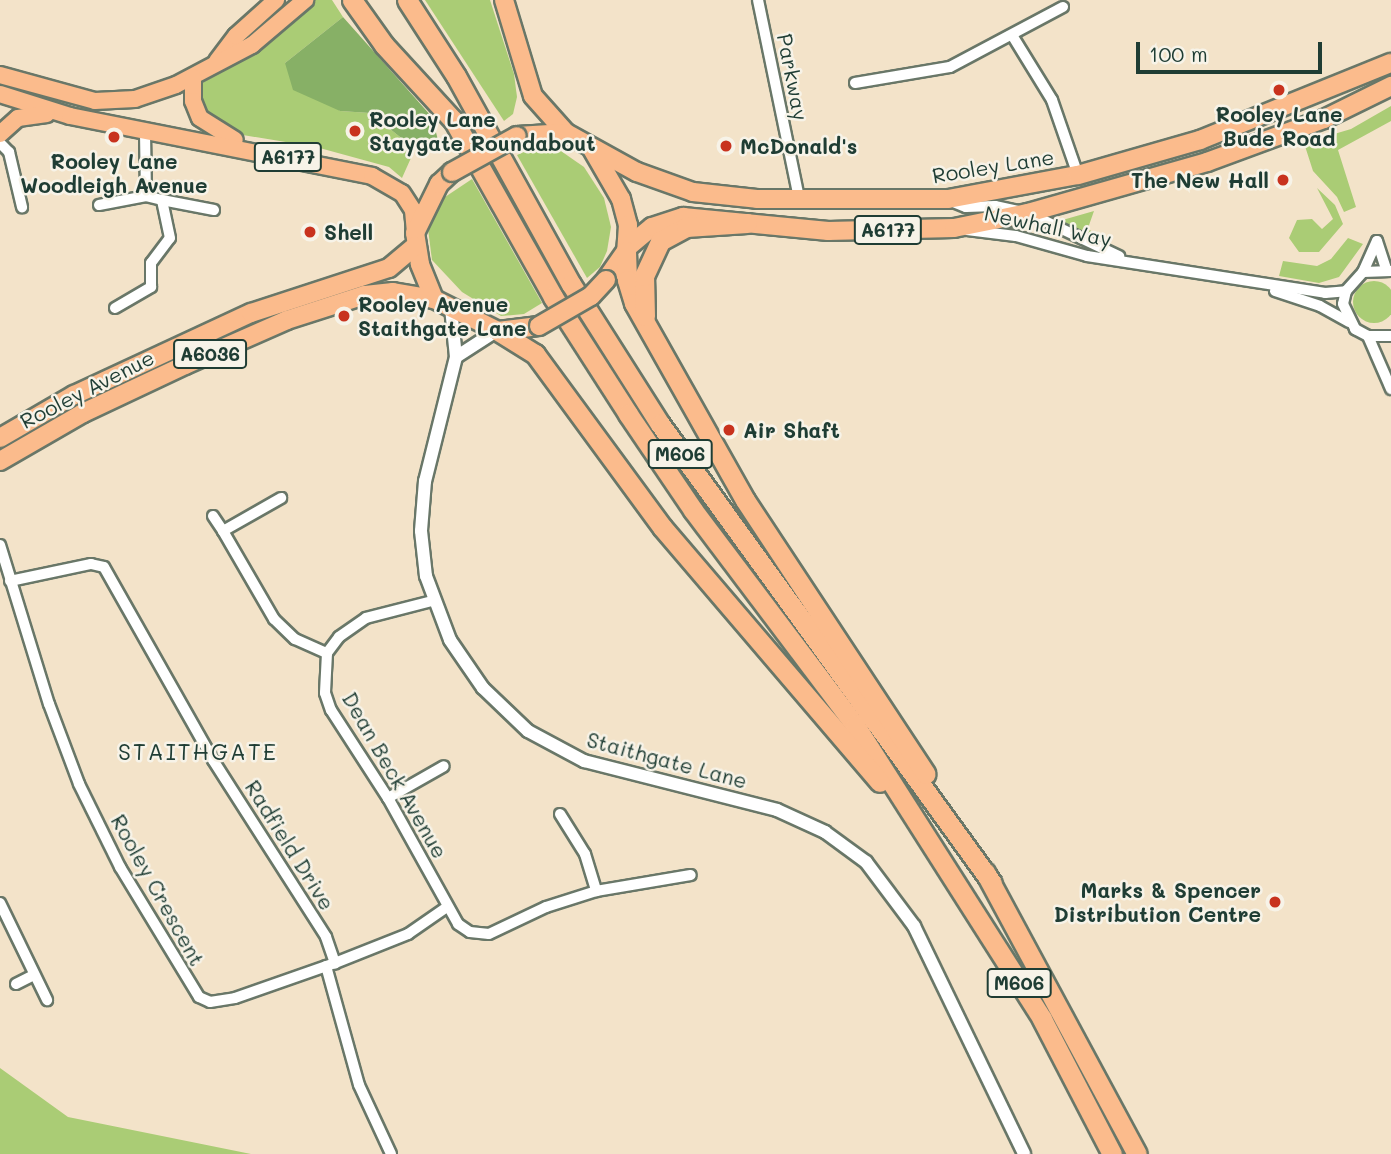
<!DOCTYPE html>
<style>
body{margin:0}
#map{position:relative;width:1391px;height:1154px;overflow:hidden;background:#f3e3c9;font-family:Mali,sans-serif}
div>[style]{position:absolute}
.green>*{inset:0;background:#aacc75}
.round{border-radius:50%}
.forest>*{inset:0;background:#87b066}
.roads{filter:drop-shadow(2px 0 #697768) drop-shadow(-2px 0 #697768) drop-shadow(0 2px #697768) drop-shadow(0 -2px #697768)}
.minor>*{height:10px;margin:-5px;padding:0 5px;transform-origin:5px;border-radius:5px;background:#fff}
.tertiary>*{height:12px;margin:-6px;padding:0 6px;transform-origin:6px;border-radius:6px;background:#fff}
.primary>*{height:16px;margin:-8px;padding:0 8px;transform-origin:8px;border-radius:8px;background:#fbbb8c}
.trunk>*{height:18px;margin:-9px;padding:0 9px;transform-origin:9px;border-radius:9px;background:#fbbb8c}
.motorway>*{height:19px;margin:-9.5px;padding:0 9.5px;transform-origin:9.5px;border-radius:9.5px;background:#fbbb8c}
.bridges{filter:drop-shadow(2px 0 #697768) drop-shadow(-2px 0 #697768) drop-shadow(0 2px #697768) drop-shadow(0 -2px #697768)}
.trunk-bridge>*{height:18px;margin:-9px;padding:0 9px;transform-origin:9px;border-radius:9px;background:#fbbb8c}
.dots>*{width:19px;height:19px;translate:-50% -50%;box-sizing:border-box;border:4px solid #f7f3e8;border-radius:50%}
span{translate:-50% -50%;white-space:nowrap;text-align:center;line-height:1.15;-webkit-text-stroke:5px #f7f3e8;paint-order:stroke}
.shield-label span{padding:2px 5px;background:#f7f3e8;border:2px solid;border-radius:5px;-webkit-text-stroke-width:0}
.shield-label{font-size:19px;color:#1f3d34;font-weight:700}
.street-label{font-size:21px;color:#1f3d34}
.poi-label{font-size:21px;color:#1f3d34;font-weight:700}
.left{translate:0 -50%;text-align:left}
.right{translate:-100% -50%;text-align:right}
.neighbourhood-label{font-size:23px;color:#1f3d34;letter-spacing:2px}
.scale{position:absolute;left:1136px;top:42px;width:186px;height:32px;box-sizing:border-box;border:4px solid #1f3d34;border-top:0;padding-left:9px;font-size:21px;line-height:24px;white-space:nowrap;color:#1f3d34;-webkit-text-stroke:5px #f7f3e8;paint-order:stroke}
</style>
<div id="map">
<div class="green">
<div style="clip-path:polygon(312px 0,332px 0,343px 17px,285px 63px,340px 111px,370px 113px,415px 149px,402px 178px,389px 167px,316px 147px,237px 134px,207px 114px,202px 106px,198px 91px,202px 83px,239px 62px)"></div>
<div style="clip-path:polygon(425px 0,490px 0,514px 74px,517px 97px,513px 114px,504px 121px)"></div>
<div style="clip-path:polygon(1391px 106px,1391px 121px,1338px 150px,1356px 207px,1344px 212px,1337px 197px,1313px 171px,1304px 143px,1351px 129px)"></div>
<div style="clip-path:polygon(533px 148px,558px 149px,584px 167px,604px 198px,611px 227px,607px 251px,600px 267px,587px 278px,517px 155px)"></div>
<div style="clip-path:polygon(472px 179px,542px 303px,524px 314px,501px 316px,462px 292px,432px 260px,428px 229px,445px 197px)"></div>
<div style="clip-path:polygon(1317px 188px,1335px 205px,1343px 224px,1319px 252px,1299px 252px,1289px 238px,1297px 220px,1312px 219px,1322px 229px,1333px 219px)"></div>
<div style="clip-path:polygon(1094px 211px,1088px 228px,1100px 240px,1059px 221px)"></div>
<div style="clip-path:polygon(1348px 238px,1363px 244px,1339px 277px,1319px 283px,1279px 276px,1283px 261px,1317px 266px,1331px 259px)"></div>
<div class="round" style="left:1353px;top:281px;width:42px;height:42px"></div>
<div style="clip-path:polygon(0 1068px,68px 1117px,251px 1154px,0 1154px)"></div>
</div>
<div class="forest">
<div style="clip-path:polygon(343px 17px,432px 117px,438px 140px,429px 151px,415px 149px,370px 113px,340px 111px,293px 90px,285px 63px)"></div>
</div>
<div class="roads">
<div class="minor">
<div style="left:758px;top:0;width:206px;rotate:78.3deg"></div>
<div style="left:1012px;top:35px;width:76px;rotate:58.4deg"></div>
<div style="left:1052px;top:100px;width:79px;rotate:70.9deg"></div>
<div style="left:855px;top:83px;width:96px;rotate:-9.6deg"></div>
<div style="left:950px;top:67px;width:128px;rotate:-28deg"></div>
<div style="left:0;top:143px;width:13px;rotate:45deg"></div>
<div style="left:9px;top:152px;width:57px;rotate:76.7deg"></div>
<div style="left:162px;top:200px;width:53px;rotate:10.9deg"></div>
<div style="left:951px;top:201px;width:16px;rotate:22deg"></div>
<div style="left:966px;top:207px;width:29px;rotate:-2deg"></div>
<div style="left:995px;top:206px;width:34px;rotate:12deg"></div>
<div style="left:1028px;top:213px;width:101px;rotate:25.3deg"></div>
<div style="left:99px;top:205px;width:48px;rotate:-10.8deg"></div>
<div style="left:967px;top:230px;width:49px;rotate:7deg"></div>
<div style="left:1016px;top:236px;width:74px;rotate:15.7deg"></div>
<div style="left:1087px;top:256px;width:241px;rotate:8.8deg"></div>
<div style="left:1325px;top:293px;width:21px;rotate:-5deg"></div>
<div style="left:1377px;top:241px;width:29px;rotate:72deg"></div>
<div style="left:1391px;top:271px;width:28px;rotate:178deg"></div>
<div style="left:1363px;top:272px;width:25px;rotate:132deg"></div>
<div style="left:1346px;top:291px;width:13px;rotate:103deg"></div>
<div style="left:1343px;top:304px;width:28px;rotate:64deg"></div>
<div style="left:1355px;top:329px;width:15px;rotate:28deg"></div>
<div style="left:1368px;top:336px;width:23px"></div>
<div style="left:1363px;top:272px;width:34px;rotate:-66deg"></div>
<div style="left:1275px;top:291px;width:47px;rotate:18.4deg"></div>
<div style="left:1320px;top:306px;width:33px;rotate:29deg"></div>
<div style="left:115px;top:308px;width:42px;rotate:-30.3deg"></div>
<div style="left:151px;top:287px;width:24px;rotate:-90deg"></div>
<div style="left:151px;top:263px;width:31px;rotate:-53deg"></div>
<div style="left:170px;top:238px;width:39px;rotate:-102deg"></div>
<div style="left:162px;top:200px;width:16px;rotate:-166deg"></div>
<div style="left:146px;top:196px;width:66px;rotate:-90.9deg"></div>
<div style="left:1368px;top:336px;width:58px;rotate:66.5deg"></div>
<div style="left:213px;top:516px;width:18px;rotate:56deg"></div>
<div style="left:223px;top:531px;width:67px;rotate:-29.6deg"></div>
<div style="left:223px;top:531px;width:102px;rotate:59.9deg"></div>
<div style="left:274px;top:619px;width:29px;rotate:44deg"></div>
<div style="left:295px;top:639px;width:35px;rotate:24deg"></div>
<div style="left:0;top:545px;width:166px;rotate:72.9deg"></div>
<div style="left:49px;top:704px;width:85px;rotate:69.4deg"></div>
<div style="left:79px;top:784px;width:93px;rotate:63.7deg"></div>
<div style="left:120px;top:867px;width:152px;rotate:58.7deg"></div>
<div style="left:199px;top:997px;width:12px;rotate:24deg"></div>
<div style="left:210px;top:1002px;width:25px;rotate:-9deg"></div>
<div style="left:235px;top:998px;width:106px;rotate:-19.3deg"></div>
<div style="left:335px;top:963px;width:79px;rotate:-21.7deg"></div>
<div style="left:408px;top:934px;width:47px;rotate:-34.7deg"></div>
<div style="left:10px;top:581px;width:83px;rotate:-11.9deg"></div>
<div style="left:91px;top:564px;width:13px;rotate:13deg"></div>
<div style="left:104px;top:567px;width:222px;rotate:60.5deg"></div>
<div style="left:213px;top:760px;width:210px;rotate:57.4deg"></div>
<div style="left:326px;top:937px;width:28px;rotate:71deg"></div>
<div style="left:432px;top:601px;width:68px;rotate:165.6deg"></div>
<div style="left:366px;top:618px;width:33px;rotate:145deg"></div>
<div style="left:339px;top:637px;width:20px;rotate:127deg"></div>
<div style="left:327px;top:653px;width:40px;rotate:92.9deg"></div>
<div style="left:325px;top:693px;width:18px;rotate:71deg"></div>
<div style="left:331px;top:710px;width:105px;rotate:57.1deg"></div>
<div style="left:388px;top:798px;width:144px;rotate:60.9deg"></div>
<div style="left:458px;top:924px;width:14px;rotate:34deg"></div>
<div style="left:470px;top:932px;width:19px;rotate:6deg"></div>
<div style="left:489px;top:934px;width:63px;rotate:-25.3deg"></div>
<div style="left:546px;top:907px;width:52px;rotate:-17.7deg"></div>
<div style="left:596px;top:891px;width:96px;rotate:-9.6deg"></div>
<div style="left:388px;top:798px;width:64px;rotate:-29.7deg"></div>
<div style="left:560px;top:814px;width:47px;rotate:58deg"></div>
<div style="left:585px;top:854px;width:39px;rotate:73deg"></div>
<div style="left:0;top:903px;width:108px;rotate:64.1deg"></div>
<div style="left:326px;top:966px;width:123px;rotate:74.5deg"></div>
<div style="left:359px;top:1085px;width:76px;rotate:65.1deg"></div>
<div style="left:16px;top:984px;width:20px;rotate:-27deg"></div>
</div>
<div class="tertiary">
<div style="left:451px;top:308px;width:49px;rotate:84.2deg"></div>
<div style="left:456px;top:357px;width:128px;rotate:104deg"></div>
<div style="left:425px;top:481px;width:50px;rotate:94.6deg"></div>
<div style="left:421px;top:531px;width:45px;rotate:83.7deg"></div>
<div style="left:426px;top:576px;width:68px;rotate:69.4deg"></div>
<div style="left:450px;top:640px;width:58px;rotate:55.5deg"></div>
<div style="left:483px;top:688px;width:62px;rotate:43.7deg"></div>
<div style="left:528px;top:731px;width:64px;rotate:28.2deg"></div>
<div style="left:584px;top:761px;width:199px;rotate:14.2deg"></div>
<div style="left:777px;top:810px;width:53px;rotate:24.6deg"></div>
<div style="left:825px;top:832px;width:51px;rotate:36.2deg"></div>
<div style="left:866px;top:862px;width:80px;rotate:53.1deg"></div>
<div style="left:914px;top:926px;width:253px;rotate:64.2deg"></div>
<div style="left:456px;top:357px;width:48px;rotate:-33deg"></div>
</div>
<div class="primary">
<div style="left:217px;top:61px;width:31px;rotate:-53deg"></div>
<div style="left:236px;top:36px;width:54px;rotate:-42deg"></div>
<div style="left:0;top:75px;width:98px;rotate:15.3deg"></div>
<div style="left:95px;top:101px;width:40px;rotate:-2.9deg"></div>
<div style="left:135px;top:99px;width:43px;rotate:-18.9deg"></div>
<div style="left:176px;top:85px;width:86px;rotate:-27.8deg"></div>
<div style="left:252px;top:45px;width:70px;rotate:-40.3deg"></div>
<div style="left:193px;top:77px;width:24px;rotate:90deg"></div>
<div style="left:193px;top:101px;width:18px;rotate:68deg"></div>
<div style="left:200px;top:118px;width:41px;rotate:32.2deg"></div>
<div style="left:0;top:94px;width:73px;rotate:17.4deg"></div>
<div style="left:70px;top:116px;width:308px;rotate:11.2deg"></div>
<div style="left:372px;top:176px;width:34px;rotate:30deg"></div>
<div style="left:402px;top:193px;width:20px;rotate:57deg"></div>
<div style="left:413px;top:210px;width:23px;rotate:85deg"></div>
<div style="left:0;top:134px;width:24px;rotate:-42deg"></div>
<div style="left:18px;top:118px;width:29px;rotate:-8deg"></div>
</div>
<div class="trunk">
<div style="left:504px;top:0;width:100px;rotate:73.2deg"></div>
<div style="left:533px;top:96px;width:50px;rotate:48.3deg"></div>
<div style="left:566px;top:133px;width:81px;rotate:28.8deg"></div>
<div style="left:637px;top:172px;width:59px;rotate:19.7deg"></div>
<div style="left:693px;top:192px;width:64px;rotate:6.2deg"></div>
<div style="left:757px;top:199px;width:191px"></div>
<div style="left:948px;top:199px;width:132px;rotate:-10.5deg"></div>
<div style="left:1078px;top:175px;width:127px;rotate:-16deg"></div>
<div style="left:1200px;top:140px;width:206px;rotate:-22deg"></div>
<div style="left:517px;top:136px;width:49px;rotate:-3.5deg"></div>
<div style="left:592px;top:149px;width:58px;rotate:59.9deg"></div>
<div style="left:621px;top:199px;width:27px;rotate:75deg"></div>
<div style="left:628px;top:225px;width:26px;rotate:94deg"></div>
<div style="left:626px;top:251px;width:35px;rotate:125deg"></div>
<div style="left:628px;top:247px;width:31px;rotate:-40deg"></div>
<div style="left:652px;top:227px;width:33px;rotate:-18deg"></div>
<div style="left:683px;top:217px;width:146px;rotate:5.5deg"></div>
<div style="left:828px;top:231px;width:126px;rotate:-1.4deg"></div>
<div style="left:954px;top:228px;width:76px;rotate:-11.5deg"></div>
<div style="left:1028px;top:213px;width:186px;rotate:-15.9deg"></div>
<div style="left:1207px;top:162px;width:125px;rotate:-20.2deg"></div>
<div style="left:1324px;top:119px;width:75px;rotate:-26.2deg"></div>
<div style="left:434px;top:299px;width:38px;rotate:-112deg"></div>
<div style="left:420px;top:264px;width:31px;rotate:-99deg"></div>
<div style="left:415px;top:233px;width:55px;rotate:-63.9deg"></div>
<div style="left:439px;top:184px;width:18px;rotate:-43deg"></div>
<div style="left:0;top:438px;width:86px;rotate:-30.2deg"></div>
<div style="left:74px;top:395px;width:195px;rotate:-24.9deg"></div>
<div style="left:251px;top:313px;width:145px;rotate:-18.1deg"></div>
<div style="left:389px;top:268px;width:34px;rotate:-40deg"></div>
<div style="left:0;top:461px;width:96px;rotate:-30deg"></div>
<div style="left:83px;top:413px;width:113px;rotate:-25.2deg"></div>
<div style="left:185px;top:365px;width:111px;rotate:-23.8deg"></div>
<div style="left:287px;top:320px;width:82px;rotate:-17.8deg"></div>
<div style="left:365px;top:295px;width:28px;rotate:-6deg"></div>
<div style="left:393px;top:292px;width:42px;rotate:9.7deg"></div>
<div style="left:434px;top:299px;width:72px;rotate:26.6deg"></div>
<div style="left:498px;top:331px;width:41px;rotate:-7deg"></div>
</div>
<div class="motorway">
<div style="left:352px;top:0;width:55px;rotate:54.6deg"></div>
<div style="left:384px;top:45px;width:103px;rotate:47.4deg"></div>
<div style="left:454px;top:121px;width:202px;rotate:60.6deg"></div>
<div style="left:553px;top:297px;width:139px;rotate:57.3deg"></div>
<div style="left:628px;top:414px;width:116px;rotate:55.9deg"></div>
<div style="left:693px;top:510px;width:269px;rotate:53deg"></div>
<div style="left:855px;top:725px;width:348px;rotate:57.5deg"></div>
<div style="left:1042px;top:1019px;width:152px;rotate:62.6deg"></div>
<div style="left:407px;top:0;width:90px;rotate:57.2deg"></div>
<div style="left:456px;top:76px;width:238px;rotate:61.1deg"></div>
<div style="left:571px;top:284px;width:166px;rotate:57.6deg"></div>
<div style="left:660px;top:424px;width:566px;rotate:54.12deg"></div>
<div style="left:626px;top:251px;width:29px;rotate:88deg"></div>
<div style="left:627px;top:280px;width:24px;rotate:73deg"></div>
<div style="left:634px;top:303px;width:226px;rotate:60.6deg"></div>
<div style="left:745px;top:500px;width:328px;rotate:56.6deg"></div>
<div style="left:645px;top:316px;width:40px;rotate:-91.4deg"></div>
<div style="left:644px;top:276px;width:38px;rotate:-65deg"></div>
<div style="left:660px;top:241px;width:30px;rotate:-28deg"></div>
<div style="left:686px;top:227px;width:61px;rotate:-3.8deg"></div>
<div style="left:498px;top:331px;width:44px;rotate:31.9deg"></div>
<div style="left:535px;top:354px;width:215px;rotate:53.7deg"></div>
<div style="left:662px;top:527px;width:335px;rotate:49.5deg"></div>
<div style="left:985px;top:872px;width:320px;rotate:61.7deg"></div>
</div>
</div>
<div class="bridges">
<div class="trunk-bridge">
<div style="left:452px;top:172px;width:74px;rotate:-29deg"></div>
<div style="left:539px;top:326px;width:60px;rotate:-30deg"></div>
<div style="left:591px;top:296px;width:22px;rotate:-47deg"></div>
</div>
</div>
<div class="dots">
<div style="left:1279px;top:90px;background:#c8321e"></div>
<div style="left:355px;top:131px;background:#c8321e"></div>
<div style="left:114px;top:137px;background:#c8321e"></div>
<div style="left:726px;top:146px;background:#c8321e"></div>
<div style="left:1283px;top:180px;background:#c8321e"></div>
<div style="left:310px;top:232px;background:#c8321e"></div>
<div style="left:344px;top:316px;background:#c8321e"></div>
<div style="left:729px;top:430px;background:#c8321e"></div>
<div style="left:1275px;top:902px;background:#c8321e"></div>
</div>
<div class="shield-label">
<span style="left:288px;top:157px">A6177</span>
<span style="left:888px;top:230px">A6177</span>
<span style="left:210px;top:354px">A6036</span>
<span style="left:680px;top:454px">M606</span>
<span style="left:1019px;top:983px">M606</span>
</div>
<div class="street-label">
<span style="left:793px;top:77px;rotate:79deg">Parkway</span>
<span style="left:993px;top:166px;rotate:-9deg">Rooley Lane</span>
<span style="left:1048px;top:226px;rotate:12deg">Newhall Way</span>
<span style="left:87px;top:389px;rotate:-27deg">Rooley Avenue</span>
<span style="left:667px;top:760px;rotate:15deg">Staithgate Lane</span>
<span style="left:395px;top:775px;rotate:60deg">Dean Beck Avenue</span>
<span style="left:290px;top:845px;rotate:58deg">Radfield Drive</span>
<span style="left:158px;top:890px;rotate:61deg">Rooley Crescent</span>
</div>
<div class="poi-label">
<span style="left:1279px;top:126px">Rooley Lane<br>Bude Road</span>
<span class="left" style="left:369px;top:131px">Rooley Lane<br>Staygate Roundabout</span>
<span class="left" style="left:740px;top:146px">McDonald's</span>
<span style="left:114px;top:173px">Rooley Lane<br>Woodleigh Avenue</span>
<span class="right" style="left:1269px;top:180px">The New Hall</span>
<span class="left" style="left:324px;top:232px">Shell</span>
<span class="left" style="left:358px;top:316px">Rooley Avenue<br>Staithgate Lane</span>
<span class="left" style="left:743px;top:430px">Air Shaft</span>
<span class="right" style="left:1261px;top:902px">Marks &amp; Spencer<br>Distribution Centre</span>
</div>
<div class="neighbourhood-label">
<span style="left:198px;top:751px">STAITHGATE</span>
</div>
<div class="scale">100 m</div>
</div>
